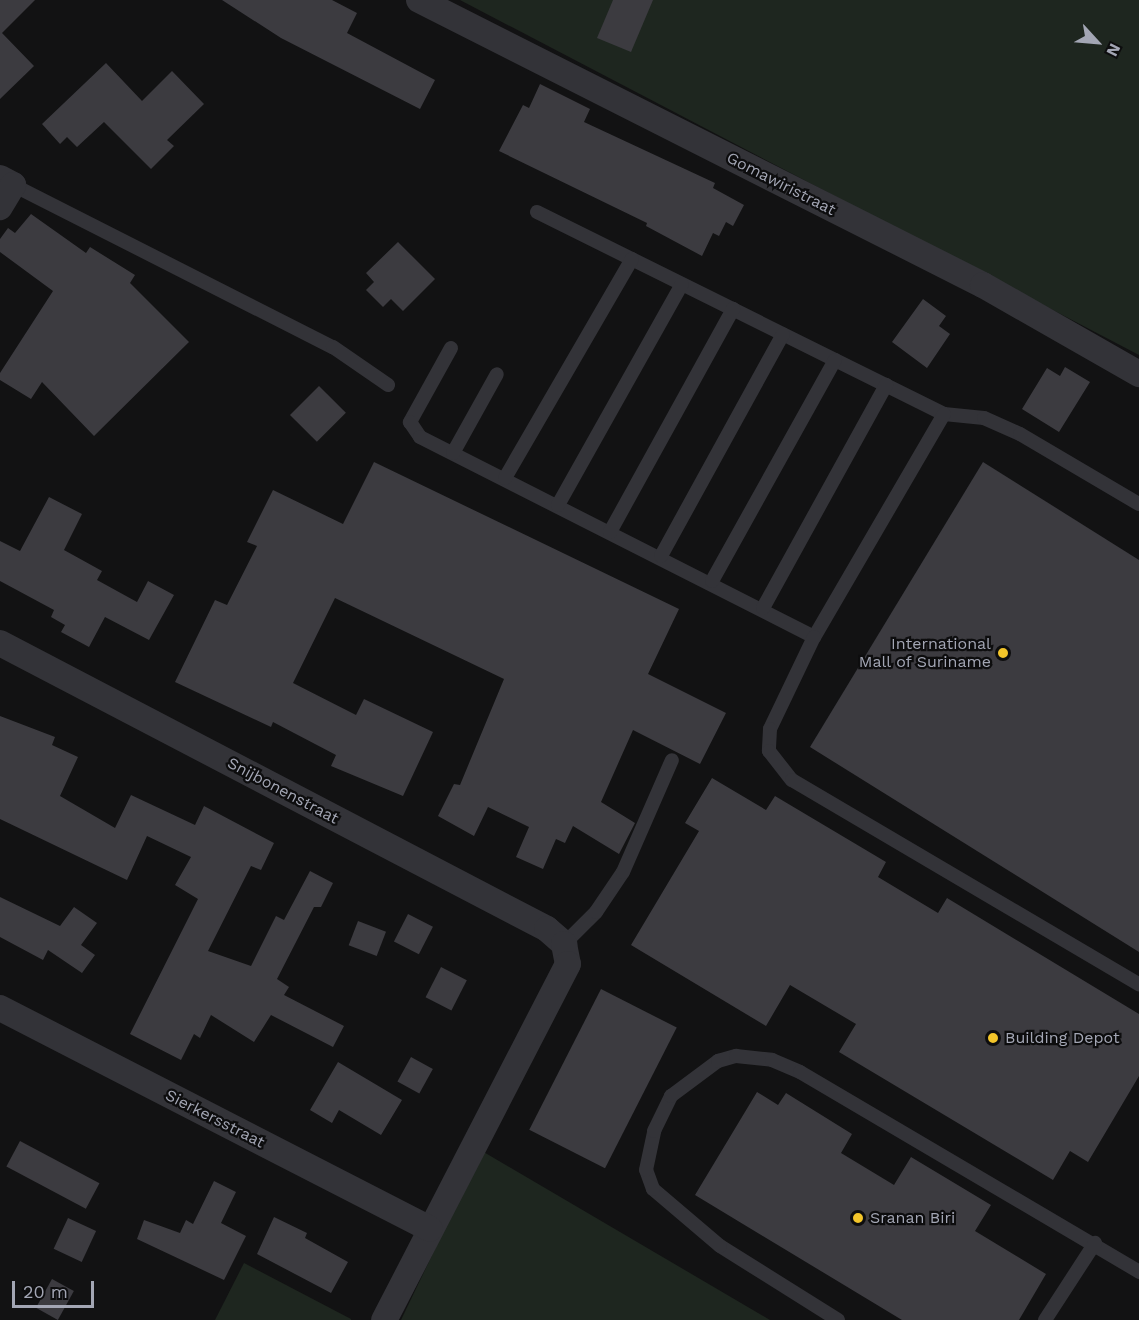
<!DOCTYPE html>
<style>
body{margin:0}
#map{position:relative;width:1139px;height:1320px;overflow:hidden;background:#121213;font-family:"Work Sans",sans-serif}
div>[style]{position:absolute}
.green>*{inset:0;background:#1e261f}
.building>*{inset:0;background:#3c3b40;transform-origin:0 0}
.lane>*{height:14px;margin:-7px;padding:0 7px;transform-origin:7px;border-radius:7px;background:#333338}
.street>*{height:26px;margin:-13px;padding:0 13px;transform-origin:13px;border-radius:13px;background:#333338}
.dots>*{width:16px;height:16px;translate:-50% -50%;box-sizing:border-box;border:3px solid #0d0d0e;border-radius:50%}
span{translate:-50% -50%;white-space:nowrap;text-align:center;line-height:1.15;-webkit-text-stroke:4.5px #0d0d0e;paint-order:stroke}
.street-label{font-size:16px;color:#a3a6b4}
.poi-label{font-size:16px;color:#a3a6b4}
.right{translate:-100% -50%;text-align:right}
.left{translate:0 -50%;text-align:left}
.north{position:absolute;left:1067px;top:12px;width:60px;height:60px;-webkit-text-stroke:4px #0d0d0e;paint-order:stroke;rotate:116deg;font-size:16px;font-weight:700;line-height:24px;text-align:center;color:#a3a6b4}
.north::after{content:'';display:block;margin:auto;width:21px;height:27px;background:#a3a6b4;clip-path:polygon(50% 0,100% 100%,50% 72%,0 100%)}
.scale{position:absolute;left:12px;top:1281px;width:82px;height:27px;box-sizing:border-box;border:3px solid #a3a6b4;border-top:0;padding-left:8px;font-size:18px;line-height:21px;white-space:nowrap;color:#a3a6b4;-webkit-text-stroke:4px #0d0d0e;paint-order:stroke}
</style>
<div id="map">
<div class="green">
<div style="clip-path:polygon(460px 0,1139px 0,1139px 355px)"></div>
<div style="clip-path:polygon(482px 1151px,770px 1320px,401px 1320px)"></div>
<div style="clip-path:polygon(244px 1263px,351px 1319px,351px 1320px,215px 1320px)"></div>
</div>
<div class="building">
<div style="clip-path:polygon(0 0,35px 0,2px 33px,34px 66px,0 99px)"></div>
<div style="clip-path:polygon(222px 0,332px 0,357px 13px,347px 33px,435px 80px,420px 109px,281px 38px)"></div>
<div style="clip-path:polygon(613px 0,653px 0,631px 52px,597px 38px)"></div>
<div style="clip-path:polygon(106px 63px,142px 101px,172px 71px,204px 104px,167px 140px,174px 146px,151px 169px,104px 122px,77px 147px,67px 137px,60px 144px,42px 124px)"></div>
<div style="clip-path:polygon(540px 84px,590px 109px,584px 122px,715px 183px,713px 188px,744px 205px,733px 226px,726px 222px,719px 236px,713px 233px,702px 256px,646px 226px,647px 223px,499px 151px,523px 105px,529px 108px)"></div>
<div style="clip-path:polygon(31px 214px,86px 253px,90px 247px,135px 275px,130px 283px,189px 342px,94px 436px,42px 382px,31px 399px,0 380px,0 373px,53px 291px,0 252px,0 239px,8px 228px,15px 233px)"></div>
<div style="clip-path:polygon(398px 242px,435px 279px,403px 311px,391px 299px,383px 307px,366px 290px,374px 282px,366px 273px)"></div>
<div style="clip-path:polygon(923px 299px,946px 316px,939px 326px,950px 334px,927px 368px,892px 342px)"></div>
<div style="clip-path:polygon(1065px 367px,1090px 382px,1059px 432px,1022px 409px,1047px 368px,1060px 376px)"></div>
<div style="left:319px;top:386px;width:38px;height:41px;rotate:45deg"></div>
<div style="clip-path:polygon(374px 462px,679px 609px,648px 674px,726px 713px,700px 764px,633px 730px,601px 802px,635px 823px,619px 854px,573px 826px,565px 843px,556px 839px,543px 869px,516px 857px,529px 827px,488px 807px,474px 836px,438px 816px,454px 784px,460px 785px,504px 679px,335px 598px,293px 683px,356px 715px,364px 699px,433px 732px,403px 796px,331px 766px,336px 755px,273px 722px,271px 727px,175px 682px,215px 600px,227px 605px,257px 546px,247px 542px,273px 490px,343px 524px)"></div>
<div style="clip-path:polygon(983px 462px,1139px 560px,1139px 952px,810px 747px)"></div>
<div style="clip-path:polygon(49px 497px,82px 514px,64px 550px,102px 571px,97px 580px,137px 602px,148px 581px,174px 595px,149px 640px,105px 617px,89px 647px,61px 632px,65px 625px,51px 617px,54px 610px,0 581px,0 541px,20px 551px)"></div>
<div style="clip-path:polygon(0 716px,55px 737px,52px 745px,78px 757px,60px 796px,115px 828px,131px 795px,195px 825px,204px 806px,274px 843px,261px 870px,251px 866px,208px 951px,251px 966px,276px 916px,284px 920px,310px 871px,333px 883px,321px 907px,314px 907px,277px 979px,289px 987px,284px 995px,344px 1026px,333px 1047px,271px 1015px,254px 1042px,211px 1015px,200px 1038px,194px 1034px,181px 1060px,130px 1034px,198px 899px,175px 885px,191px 857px,147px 836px,127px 880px,0 819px)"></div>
<div style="clip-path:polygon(712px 778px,766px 810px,775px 796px,886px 862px,878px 877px,938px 913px,947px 898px,1139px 1014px,1139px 1076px,1088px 1162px,1070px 1151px,1053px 1180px,839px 1052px,856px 1024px,790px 985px,766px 1026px,631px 945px,699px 831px,685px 823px)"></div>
<div style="clip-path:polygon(0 897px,60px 926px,74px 907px,97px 923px,81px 945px,95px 955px,82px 973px,48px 950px,43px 960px,0 937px)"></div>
<div style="left:408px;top:914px;width:28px;height:31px;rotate:27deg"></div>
<div style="left:358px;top:921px;width:30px;height:26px;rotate:21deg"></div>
<div style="left:441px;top:967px;width:29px;height:34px;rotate:27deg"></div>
<div style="left:601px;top:989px;width:85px;height:158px;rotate:27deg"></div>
<div style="left:411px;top:1057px;width:25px;height:28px;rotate:29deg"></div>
<div style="clip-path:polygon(338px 1062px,402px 1100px,381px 1135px,339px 1110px,332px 1123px,310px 1110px)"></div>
<div style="clip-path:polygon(757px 1092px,778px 1105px,786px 1093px,852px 1134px,841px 1153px,894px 1185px,911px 1157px,991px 1205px,975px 1231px,1046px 1274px,1019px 1320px,902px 1320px,695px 1195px)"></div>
<div style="left:20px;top:1141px;width:90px;height:29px;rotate:28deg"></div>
<div style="clip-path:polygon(214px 1181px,236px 1192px,221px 1223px,246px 1236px,224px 1280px,137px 1239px,144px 1220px,180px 1233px,186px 1220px,193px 1224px)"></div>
<div style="clip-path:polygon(274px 1217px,307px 1233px,305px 1238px,348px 1262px,331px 1293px,257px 1254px)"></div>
<div style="left:68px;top:1218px;width:31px;height:34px;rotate:25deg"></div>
<div style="left:52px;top:1279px;width:25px;height:33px;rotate:29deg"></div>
</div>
<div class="lane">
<div style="left:13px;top:185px;width:359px;rotate:26.9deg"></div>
<div style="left:333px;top:347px;width:67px;rotate:34.6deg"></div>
<div style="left:537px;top:212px;width:454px;rotate:26.4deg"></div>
<div style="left:944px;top:414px;width:40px;rotate:5.7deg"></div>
<div style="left:984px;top:418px;width:39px;rotate:24deg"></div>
<div style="left:1020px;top:434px;width:138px;rotate:30.5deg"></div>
<div style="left:451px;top:348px;width:85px;rotate:119deg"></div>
<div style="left:410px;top:422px;width:18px;rotate:56deg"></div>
<div style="left:420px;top:437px;width:442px;rotate:26.9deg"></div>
<div style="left:944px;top:414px;width:258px;rotate:120.2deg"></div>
<div style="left:814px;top:637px;width:102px;rotate:115.6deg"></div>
<div style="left:770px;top:729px;width:22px;rotate:93deg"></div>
<div style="left:769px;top:751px;width:37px;rotate:52deg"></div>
<div style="left:792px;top:780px;width:403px;rotate:30.5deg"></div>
<div style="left:453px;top:453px;width:90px;rotate:-60.9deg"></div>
<div style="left:505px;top:478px;width:253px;rotate:-59.9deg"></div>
<div style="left:558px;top:505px;width:253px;rotate:-60.7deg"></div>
<div style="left:610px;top:532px;width:255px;rotate:-61.1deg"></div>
<div style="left:661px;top:556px;width:253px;rotate:-61.2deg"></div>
<div style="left:712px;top:581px;width:253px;rotate:-60.9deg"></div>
<div style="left:763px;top:608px;width:255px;rotate:-61.1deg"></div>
<div style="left:564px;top:944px;width:45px;rotate:-45deg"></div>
<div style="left:596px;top:912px;width:48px;rotate:-56deg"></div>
<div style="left:623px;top:872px;width:122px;rotate:-66.4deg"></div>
<div style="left:838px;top:1320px;width:139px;rotate:-147.9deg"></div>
<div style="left:720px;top:1246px;width:88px;rotate:-139.6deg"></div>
<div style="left:653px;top:1189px;width:20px;rotate:-110deg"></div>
<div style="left:646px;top:1170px;width:40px;rotate:-78deg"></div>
<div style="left:654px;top:1131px;width:39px;rotate:-64deg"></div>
<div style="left:671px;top:1096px;width:59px;rotate:-36.7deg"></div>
<div style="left:718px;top:1061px;width:19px;rotate:-16deg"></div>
<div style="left:736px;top:1056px;width:36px;rotate:6deg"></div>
<div style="left:772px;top:1060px;width:30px;rotate:23deg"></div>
<div style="left:800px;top:1072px;width:394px;rotate:30.5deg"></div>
<div style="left:1045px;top:1320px;width:92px;rotate:-57deg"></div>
</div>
<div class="street">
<div style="left:419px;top:0;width:632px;rotate:26.81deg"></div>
<div style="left:983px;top:285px;width:180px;rotate:29.7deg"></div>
<div style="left:0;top:178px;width:15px;rotate:28deg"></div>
<div style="left:13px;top:185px;width:26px;rotate:121deg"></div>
<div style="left:0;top:643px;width:617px;rotate:27.6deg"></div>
<div style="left:547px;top:929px;width:23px;rotate:41deg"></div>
<div style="left:564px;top:944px;width:20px;rotate:79deg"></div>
<div style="left:568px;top:964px;width:401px;rotate:117.3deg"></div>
<div style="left:0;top:1008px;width:483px;rotate:27.2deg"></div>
</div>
<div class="dots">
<div style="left:1003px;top:653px;background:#f3c52a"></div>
<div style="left:993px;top:1038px;background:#f3c52a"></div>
<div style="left:858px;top:1218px;background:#f3c52a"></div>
</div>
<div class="street-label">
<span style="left:781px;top:184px;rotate:27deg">Gomawiristraat</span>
<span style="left:283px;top:791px;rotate:28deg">Snijbonenstraat</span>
<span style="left:215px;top:1119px;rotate:27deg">Sierkersstraat</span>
</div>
<div class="poi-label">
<span class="right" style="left:991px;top:653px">International<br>Mall of Suriname</span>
<span class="left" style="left:1005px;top:1038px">Building Depot</span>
<span class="left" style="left:870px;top:1218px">Sranan Biri</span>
</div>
<div class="north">N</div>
<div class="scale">20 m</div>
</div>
